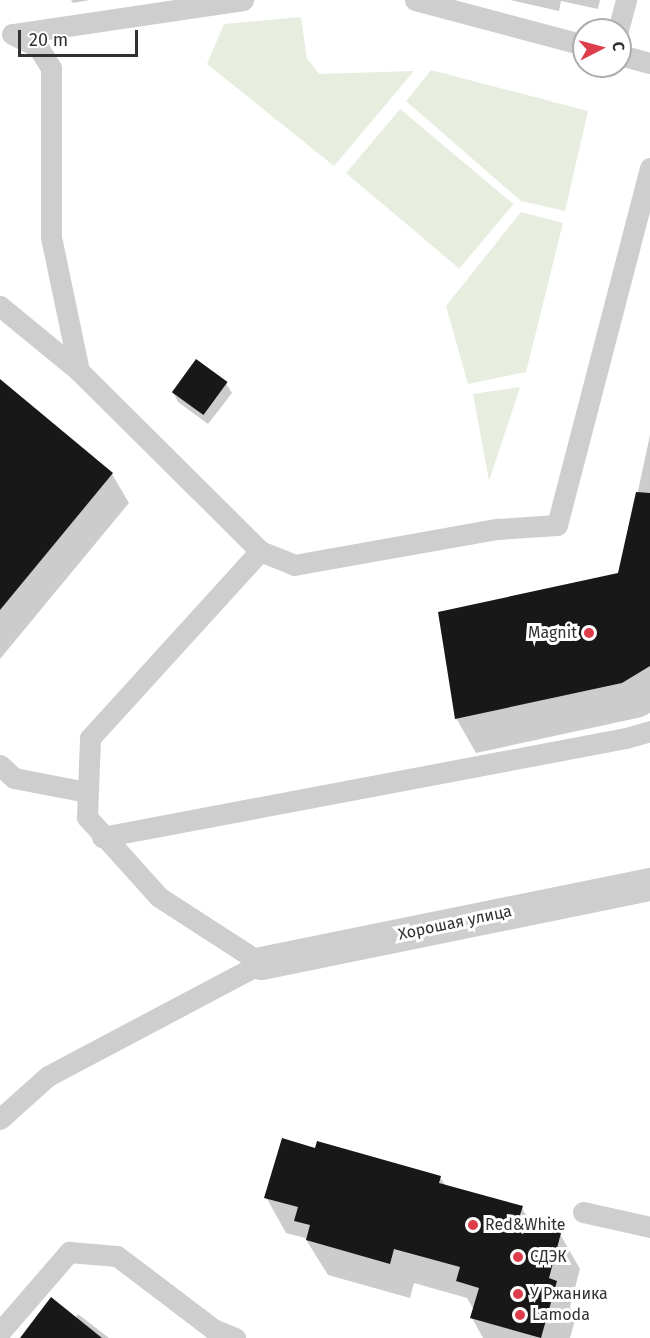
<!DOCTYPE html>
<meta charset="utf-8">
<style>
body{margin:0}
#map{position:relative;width:650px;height:1338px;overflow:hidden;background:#fff;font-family:"Fira Sans",sans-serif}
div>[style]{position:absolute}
.green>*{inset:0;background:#e7eddf;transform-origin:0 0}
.shadow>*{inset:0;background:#0003}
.building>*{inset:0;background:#181818;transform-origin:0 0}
.service>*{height:21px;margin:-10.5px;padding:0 10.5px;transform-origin:10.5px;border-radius:10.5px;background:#cecece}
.minor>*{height:33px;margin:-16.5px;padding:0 16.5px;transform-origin:16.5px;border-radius:16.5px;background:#cecece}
.dots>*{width:16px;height:16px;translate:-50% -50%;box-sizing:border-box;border:3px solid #fff;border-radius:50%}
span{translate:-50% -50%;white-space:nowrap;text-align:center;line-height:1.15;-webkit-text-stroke:6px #fff;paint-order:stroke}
.poi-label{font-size:16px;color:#313131}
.right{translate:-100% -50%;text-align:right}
.left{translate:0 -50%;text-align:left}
.street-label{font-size:16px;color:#313131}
.north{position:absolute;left:572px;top:18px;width:60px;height:60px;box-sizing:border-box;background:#fff;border:2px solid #adadad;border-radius:50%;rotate:84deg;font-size:16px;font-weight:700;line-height:24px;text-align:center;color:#313131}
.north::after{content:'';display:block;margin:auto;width:21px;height:27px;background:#dd3d4a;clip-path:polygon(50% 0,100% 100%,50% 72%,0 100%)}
.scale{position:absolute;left:18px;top:30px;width:120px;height:27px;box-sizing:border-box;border:3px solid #313131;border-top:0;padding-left:8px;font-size:18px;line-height:21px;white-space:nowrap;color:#313131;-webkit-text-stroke:4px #fff;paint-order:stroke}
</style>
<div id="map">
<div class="green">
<div style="clip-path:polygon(301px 17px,307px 59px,319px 74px,414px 71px,334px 166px,207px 64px,224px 24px)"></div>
<div style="clip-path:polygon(431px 70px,588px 111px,565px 211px,521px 201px,406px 101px)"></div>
<div style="left:400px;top:109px;width:148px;height:84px;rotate:40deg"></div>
<div style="clip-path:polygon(521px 212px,563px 223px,526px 372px,468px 384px,446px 306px)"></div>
<div style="clip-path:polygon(520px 387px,489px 481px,473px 394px)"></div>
</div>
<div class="shadow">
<div style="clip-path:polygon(71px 0,90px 0,73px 3px)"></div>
<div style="clip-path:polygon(510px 0,600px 0,598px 9px,561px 1px,559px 11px)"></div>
<div style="clip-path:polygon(226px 383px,232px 393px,208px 424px,178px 402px,173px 392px)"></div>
<div style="clip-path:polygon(0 404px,112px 474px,129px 503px,0 659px)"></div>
<div style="clip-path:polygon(650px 435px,650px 713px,642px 717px,476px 753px,456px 718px,620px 575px)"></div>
<div style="clip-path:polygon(316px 1149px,440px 1177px,446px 1186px,522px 1208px,533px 1227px,560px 1234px,580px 1269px,570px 1307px,576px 1317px,570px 1338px,483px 1338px,472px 1318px,474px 1310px,467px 1298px,414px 1283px,410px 1298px,328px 1275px,305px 1238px,286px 1233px,266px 1197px)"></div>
<div style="clip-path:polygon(78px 1314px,109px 1338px,22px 1338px,75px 1318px)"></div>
</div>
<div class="building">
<div style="left:196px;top:359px;width:39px;height:41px;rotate:36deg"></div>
<div style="clip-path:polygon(0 379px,113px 473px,0 610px)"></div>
<div style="clip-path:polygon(636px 492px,650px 493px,650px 666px,622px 683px,455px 719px,438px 612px,618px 573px)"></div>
<div style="clip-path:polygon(282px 1138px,315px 1148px,317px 1141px,441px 1176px,439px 1183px,523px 1206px,518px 1221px,561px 1233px,549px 1278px,557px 1281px,541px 1338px,470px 1318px,479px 1288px,456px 1281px,460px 1267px,394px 1249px,390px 1264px,306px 1240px,310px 1225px,294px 1221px,298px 1207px,264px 1198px)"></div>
<div style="clip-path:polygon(51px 1297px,102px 1338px,20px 1338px)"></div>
</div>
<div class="service">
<div style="left:243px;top:0;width:233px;rotate:171.6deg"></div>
<div style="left:12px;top:34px;width:29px;rotate:27deg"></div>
<div style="left:38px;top:47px;width:25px;rotate:58deg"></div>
<div style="left:51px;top:68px;width:169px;rotate:90deg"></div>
<div style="left:51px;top:237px;width:137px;rotate:78.2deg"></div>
<div style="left:79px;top:371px;width:255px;rotate:44.8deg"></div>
<div style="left:260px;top:551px;width:37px;rotate:22deg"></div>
<div style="left:294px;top:565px;width:206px;rotate:-10.1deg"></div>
<div style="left:497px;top:529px;width:60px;rotate:-3.8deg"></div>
<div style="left:557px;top:525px;width:369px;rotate:-75.4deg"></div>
<div style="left:415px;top:0;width:175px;rotate:14.9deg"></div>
<div style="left:618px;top:30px;width:31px;rotate:-75deg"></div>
<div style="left:620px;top:55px;width:31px;rotate:15deg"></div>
<div style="left:0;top:306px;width:102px;rotate:39.4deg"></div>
<div style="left:0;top:765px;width:19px;rotate:43deg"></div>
<div style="left:14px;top:778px;width:74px;rotate:10.9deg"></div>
<div style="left:102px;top:837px;width:533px;rotate:-10.7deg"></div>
<div style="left:626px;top:738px;width:25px;rotate:-16deg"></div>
<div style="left:0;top:1119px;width:64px;rotate:-41.9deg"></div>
<div style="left:48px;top:1076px;width:241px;rotate:-27.9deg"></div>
<div style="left:261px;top:963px;width:121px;rotate:-147.1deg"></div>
<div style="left:159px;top:897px;width:108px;rotate:-132deg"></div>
<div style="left:87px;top:817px;width:79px;rotate:-87.8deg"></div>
<div style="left:90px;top:738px;width:253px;rotate:-47.7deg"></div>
<div style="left:583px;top:1212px;width:69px;rotate:12.6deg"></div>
<div style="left:0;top:1332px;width:106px;rotate:-49.2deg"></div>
<div style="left:69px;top:1252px;width:48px;rotate:4.8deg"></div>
<div style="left:117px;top:1256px;width:121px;rotate:37.2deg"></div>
<div style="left:213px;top:1329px;width:24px;rotate:22deg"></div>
</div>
<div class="minor">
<div style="left:261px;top:963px;width:397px;rotate:-11.5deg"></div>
</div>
<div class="dots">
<div style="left:589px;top:633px;background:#dd3d4a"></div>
<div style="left:473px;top:1225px;background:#dd3d4a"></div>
<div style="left:518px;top:1257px;background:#dd3d4a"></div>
<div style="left:518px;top:1294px;background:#dd3d4a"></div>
<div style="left:520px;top:1315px;background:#dd3d4a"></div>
</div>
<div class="poi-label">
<span class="right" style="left:577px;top:633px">Magnit</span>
<span class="left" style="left:485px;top:1225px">Red&amp;White</span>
<span class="left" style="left:530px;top:1257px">СДЭК</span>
<span class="left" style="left:530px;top:1294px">У Ржаника</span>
<span class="left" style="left:532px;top:1315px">Lamoda</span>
</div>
<div class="street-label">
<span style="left:455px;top:923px;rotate:-12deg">Хорошая улица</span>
</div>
<div class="north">С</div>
<div class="scale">20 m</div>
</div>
